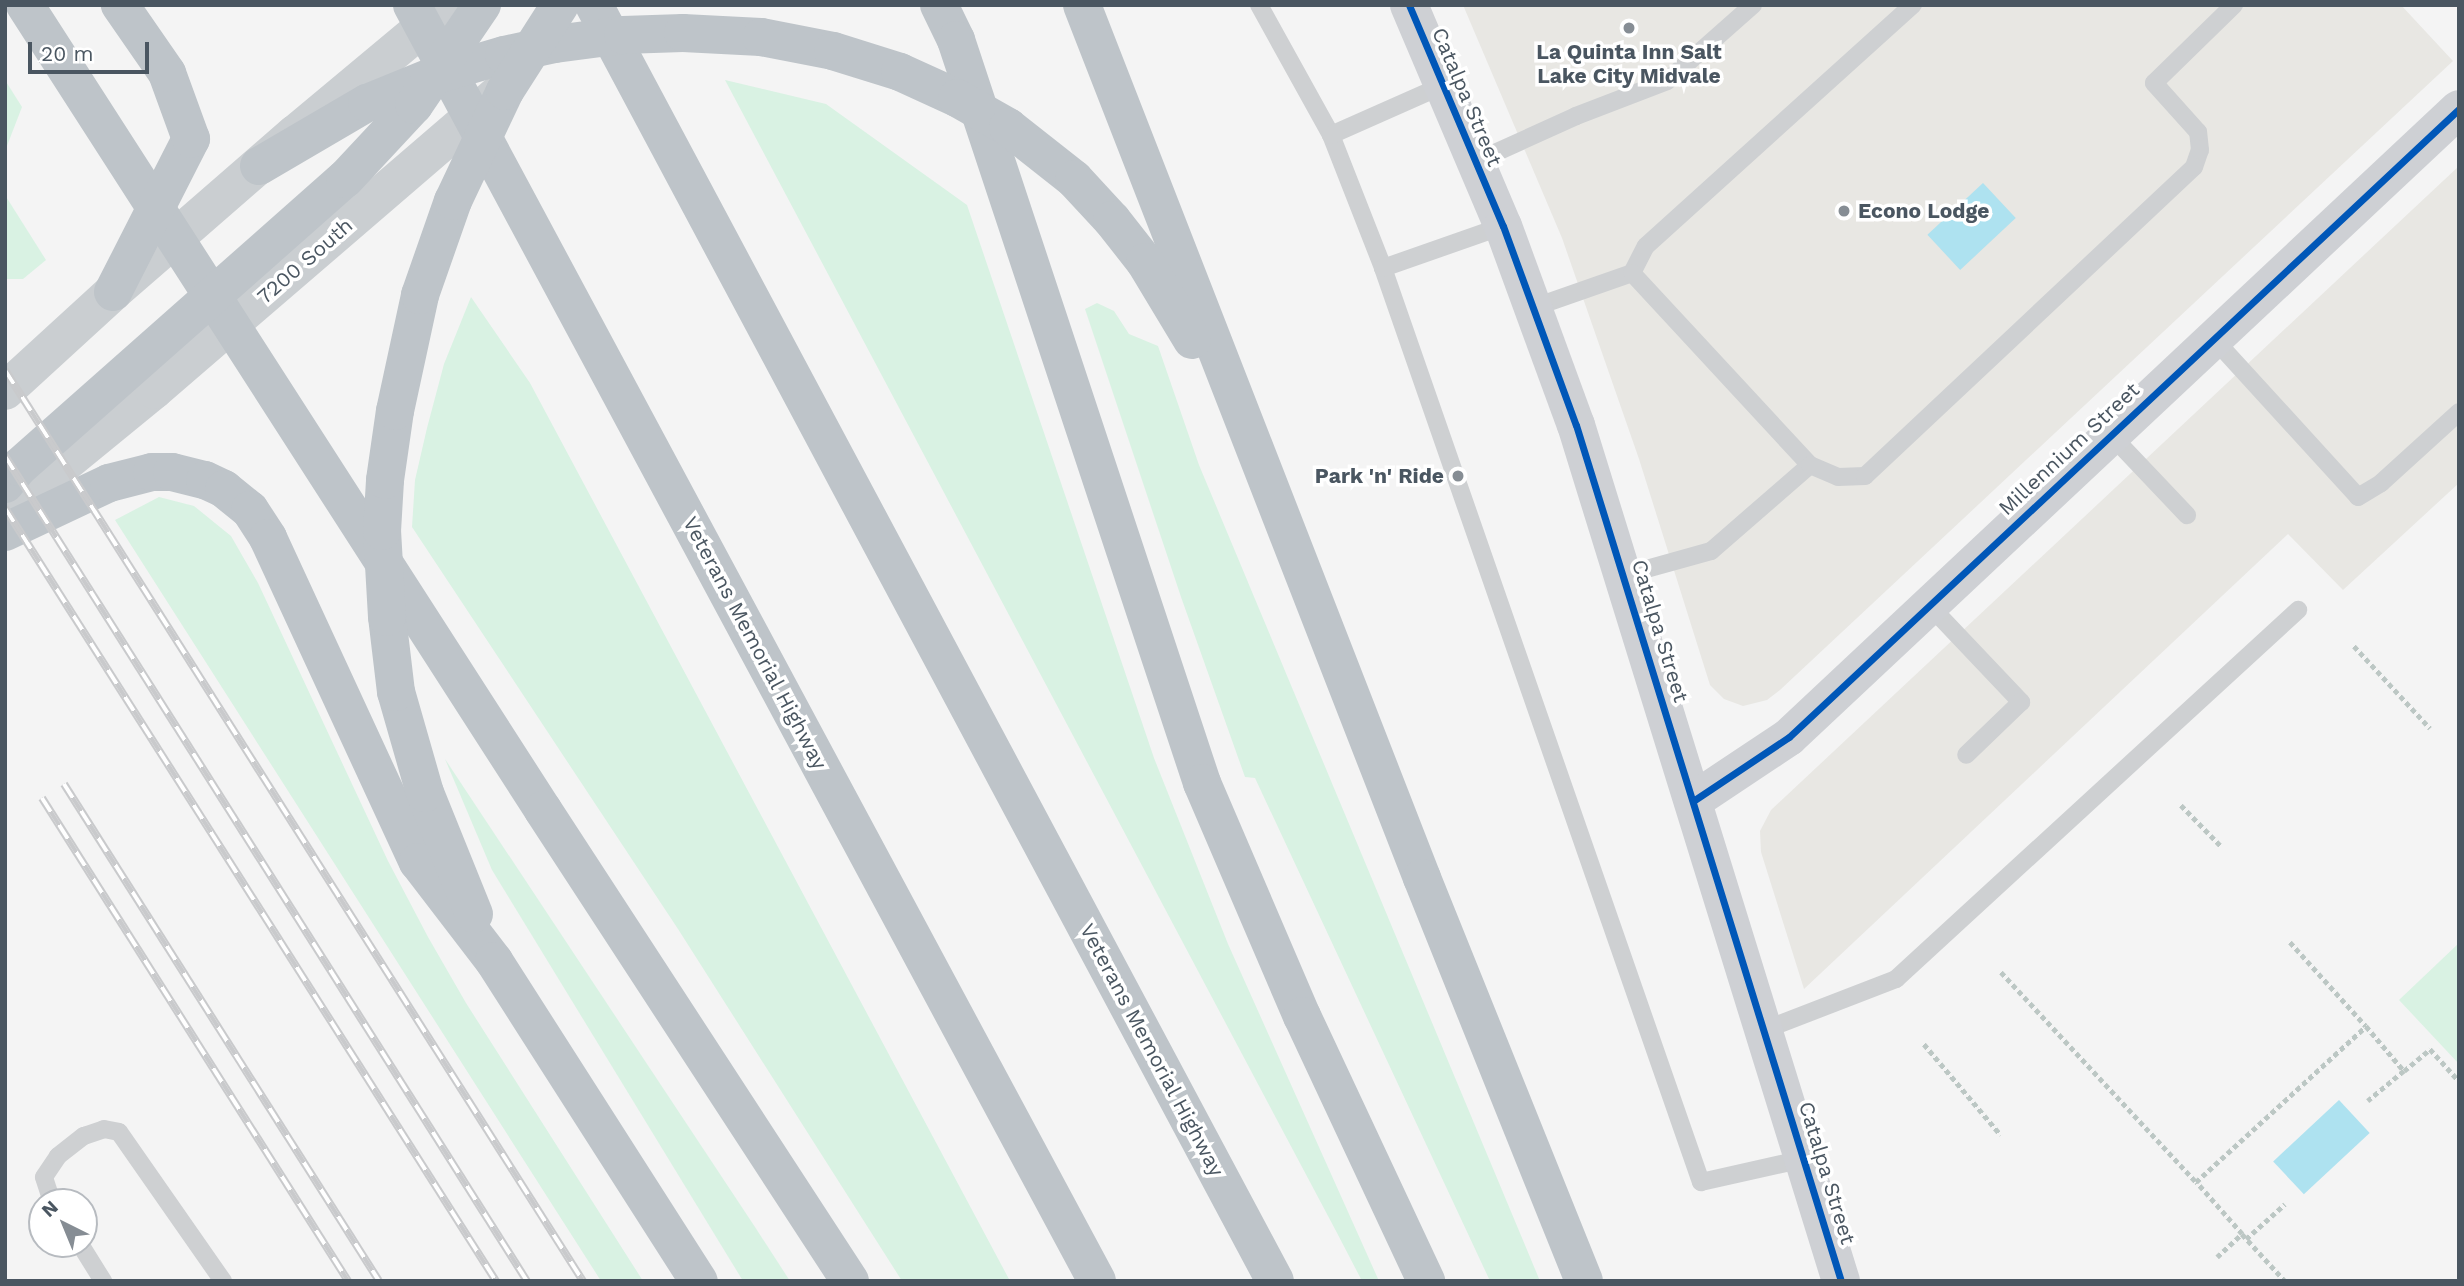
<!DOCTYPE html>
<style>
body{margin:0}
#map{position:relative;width:2464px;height:1286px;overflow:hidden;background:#f4f4f4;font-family:"Work Sans",sans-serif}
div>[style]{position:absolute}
.commercial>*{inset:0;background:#e8e7e3}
.green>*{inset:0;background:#d9f2e3}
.water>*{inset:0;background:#aee2f0;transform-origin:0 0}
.path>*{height:4.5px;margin-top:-2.25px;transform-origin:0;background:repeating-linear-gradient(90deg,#bcc7c4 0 5px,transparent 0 8.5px)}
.lane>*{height:18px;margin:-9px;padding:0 9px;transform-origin:9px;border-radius:9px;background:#ced0d2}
.secondary>*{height:38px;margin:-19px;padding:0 19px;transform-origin:19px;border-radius:19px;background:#ced0d4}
.primary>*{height:38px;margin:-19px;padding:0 19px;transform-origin:19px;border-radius:19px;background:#caced1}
.highway>*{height:38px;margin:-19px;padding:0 19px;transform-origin:19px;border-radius:19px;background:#bec4c9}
.rail>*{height:8px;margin-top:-4px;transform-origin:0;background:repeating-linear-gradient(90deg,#fff 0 16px,#c9cacc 0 32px);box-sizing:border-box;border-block:2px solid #c9cacc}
.cycleway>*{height:7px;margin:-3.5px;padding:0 3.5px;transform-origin:3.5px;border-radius:3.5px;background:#0057b8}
.dots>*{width:19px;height:19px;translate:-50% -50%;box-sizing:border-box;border:4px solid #fff;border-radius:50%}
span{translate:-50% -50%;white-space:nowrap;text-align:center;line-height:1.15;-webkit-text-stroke:7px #fff;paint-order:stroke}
.poi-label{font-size:21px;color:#4a5661;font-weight:700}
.left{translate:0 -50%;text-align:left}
.right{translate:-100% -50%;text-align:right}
.street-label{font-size:21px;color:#4a5661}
.frame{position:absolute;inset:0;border:7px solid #4a5661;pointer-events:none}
.north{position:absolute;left:28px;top:1188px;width:70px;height:70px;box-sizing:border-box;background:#fff;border:2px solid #b7bbc0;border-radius:50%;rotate:317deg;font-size:19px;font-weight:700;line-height:28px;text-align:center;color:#4a5661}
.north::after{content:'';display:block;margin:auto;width:24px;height:32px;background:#868d94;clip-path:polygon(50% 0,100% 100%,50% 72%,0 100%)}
.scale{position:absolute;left:28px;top:42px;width:121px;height:32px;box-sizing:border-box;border:4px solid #4a5661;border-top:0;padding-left:9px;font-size:21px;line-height:24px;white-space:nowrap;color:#4a5661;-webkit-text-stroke:5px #fff;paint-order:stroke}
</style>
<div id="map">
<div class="commercial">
<div style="clip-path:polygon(1463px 5px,2401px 5px,2453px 61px,1780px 690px,1767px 700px,1743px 706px,1724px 699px,1710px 685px,1639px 459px,1562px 238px)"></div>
<div style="clip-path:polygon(2459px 166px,2459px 483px,2343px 590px,2288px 534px,1804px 989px,1761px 852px,1760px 831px,1771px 810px)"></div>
</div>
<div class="green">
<div style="clip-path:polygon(5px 80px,22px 107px,5px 151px)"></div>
<div style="clip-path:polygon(725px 80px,826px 104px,967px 205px,1154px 758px,1228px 944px,1379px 1281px,1362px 1281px,1336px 1231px)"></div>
<div style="clip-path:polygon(5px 195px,46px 260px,23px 279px,5px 279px)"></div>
<div style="clip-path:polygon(471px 297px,530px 383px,1010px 1281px,902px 1281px,678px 929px,412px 527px,415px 480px,427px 428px,444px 364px)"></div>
<div style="clip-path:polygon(1097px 303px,1114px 311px,1129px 334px,1158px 346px,1199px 465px,1540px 1281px,1490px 1281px,1255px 778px,1245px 777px,1181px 597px,1085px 309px)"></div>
<div style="clip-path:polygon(159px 497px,194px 506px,231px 536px,258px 583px,388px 861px,428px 937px,466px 1003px,643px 1281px,601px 1281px,115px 520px)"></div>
<div style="clip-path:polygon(445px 759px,755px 1227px,790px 1281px,743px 1281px,492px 870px)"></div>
<div style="clip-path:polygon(2459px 943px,2459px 1064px,2399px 1000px)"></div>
</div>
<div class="water">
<div style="left:1983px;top:183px;width:48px;height:76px;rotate:47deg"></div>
<div style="left:2339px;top:1100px;width:45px;height:90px;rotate:47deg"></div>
</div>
<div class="path">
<div style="left:2354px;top:646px;width:112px;rotate:47.2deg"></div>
<div style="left:2181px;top:805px;width:57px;rotate:45.7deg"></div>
<div style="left:2290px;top:942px;width:113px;rotate:47.9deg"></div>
<div style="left:2001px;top:972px;width:287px;rotate:47.1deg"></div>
<div style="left:1924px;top:1044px;width:119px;rotate:49.8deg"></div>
<div style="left:2404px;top:1071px;width:34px;rotate:-40deg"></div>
<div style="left:2430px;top:1049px;width:43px;rotate:47.8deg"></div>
<div style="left:2242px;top:1234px;width:69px;rotate:-131.5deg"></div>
<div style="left:2196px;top:1182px;width:231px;rotate:-42.5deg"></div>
<div style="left:2366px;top:1026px;width:59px;rotate:49.8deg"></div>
<div style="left:2404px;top:1071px;width:47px;rotate:140.2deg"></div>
<div style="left:2246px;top:1239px;width:52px;rotate:-41.9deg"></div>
<div style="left:2217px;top:1257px;width:34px;rotate:-43deg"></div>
<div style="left:2242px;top:1234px;width:64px;rotate:47.5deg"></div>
</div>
<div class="lane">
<div style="left:1259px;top:5px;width:149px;rotate:61deg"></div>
<div style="left:1331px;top:135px;width:143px;rotate:68.6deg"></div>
<div style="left:1383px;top:268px;width:968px;rotate:70.82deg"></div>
<div style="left:1701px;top:1182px;width:106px;rotate:-12.6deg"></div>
<div style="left:1331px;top:135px;width:124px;rotate:-23.9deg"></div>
<div style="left:1477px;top:161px;width:109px;rotate:-24.4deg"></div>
<div style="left:1576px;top:116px;width:97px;rotate:-21deg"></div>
<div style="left:1667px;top:81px;width:115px;rotate:-41.5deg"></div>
<div style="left:1383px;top:268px;width:127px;rotate:-19.3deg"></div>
<div style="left:1632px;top:273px;width:30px;rotate:-63deg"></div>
<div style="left:1646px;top:246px;width:360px;rotate:-42.1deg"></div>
<div style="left:1535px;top:307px;width:103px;rotate:-19.3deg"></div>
<div style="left:1632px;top:273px;width:262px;rotate:47.2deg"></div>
<div style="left:1810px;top:465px;width:131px;rotate:139deg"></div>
<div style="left:1711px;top:551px;width:89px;rotate:164.4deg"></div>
<div style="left:2213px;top:338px;width:215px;rotate:47.6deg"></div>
<div style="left:2358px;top:497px;width:27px;rotate:-31deg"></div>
<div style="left:2381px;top:483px;width:105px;rotate:-42.3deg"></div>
<div style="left:2110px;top:434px;width:112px;rotate:46.5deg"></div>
<div style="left:1810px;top:465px;width:30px;rotate:23deg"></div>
<div style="left:1838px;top:477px;width:27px;rotate:-2deg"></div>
<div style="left:1865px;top:476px;width:451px;rotate:-43.2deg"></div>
<div style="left:2194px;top:167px;width:18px;rotate:-71deg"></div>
<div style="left:2200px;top:150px;width:18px;rotate:-96deg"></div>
<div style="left:2198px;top:132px;width:66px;rotate:-131.9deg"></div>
<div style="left:2154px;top:83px;width:112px;rotate:-44.3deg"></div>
<div style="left:1929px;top:605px;width:134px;rotate:46.5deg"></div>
<div style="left:2021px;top:702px;width:76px;rotate:136.1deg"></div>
<div style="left:1764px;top:1030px;width:142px;rotate:-21.1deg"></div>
<div style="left:1896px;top:979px;width:546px;rotate:-42.55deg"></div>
<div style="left:52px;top:1202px;width:26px;rotate:-108deg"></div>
<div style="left:44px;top:1177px;width:25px;rotate:-56deg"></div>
<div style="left:58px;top:1156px;width:33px;rotate:-38deg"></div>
<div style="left:84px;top:1136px;width:21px;rotate:-19deg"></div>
<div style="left:104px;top:1129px;width:15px;rotate:11deg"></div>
<div style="left:119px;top:1132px;width:182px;rotate:55.1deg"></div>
<div style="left:80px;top:1244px;width:44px;rotate:58.1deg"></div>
</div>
<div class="secondary">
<div style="left:1409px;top:5px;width:240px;rotate:67deg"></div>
<div style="left:1503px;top:226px;width:212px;rotate:69.9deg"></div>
<div style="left:1576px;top:425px;width:896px;rotate:72.8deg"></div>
<div style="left:1693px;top:801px;width:115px;rotate:-33.7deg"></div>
<div style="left:1789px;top:737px;width:918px;rotate:-43.15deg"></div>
</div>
<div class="primary">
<div style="left:5px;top:391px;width:147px;rotate:-42.5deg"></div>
<div style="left:113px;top:292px;width:241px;rotate:-41deg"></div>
<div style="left:295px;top:134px;width:202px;rotate:-39.8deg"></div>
<div style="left:5px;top:512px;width:193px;rotate:-39.3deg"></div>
<div style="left:154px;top:390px;width:451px;rotate:-40.7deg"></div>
</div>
<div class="highway">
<div style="left:25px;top:5px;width:957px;rotate:57.24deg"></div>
<div style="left:543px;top:810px;width:562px;rotate:56.9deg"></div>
<div style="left:412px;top:5px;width:1448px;rotate:61.77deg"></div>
<div style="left:594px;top:5px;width:1446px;rotate:61.91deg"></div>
<div style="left:939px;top:5px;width:39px;rotate:64deg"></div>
<div style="left:956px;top:40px;width:783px;rotate:71.68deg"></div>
<div style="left:1202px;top:783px;width:254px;rotate:66.8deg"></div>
<div style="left:1302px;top:1016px;width:293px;rotate:64.9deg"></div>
<div style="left:1082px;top:5px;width:937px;rotate:68.72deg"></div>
<div style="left:1422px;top:878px;width:434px;rotate:68.1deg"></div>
<div style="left:259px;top:166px;width:125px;rotate:-30.3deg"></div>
<div style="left:367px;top:103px;width:74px;rotate:-22.1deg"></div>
<div style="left:436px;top:75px;width:71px;rotate:-16.4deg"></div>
<div style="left:504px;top:55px;width:52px;rotate:-12.2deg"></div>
<div style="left:555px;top:44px;width:69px;rotate:-7.5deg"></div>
<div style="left:623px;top:35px;width:60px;rotate:-1.9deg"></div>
<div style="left:683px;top:33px;width:78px;rotate:2.9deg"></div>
<div style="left:761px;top:37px;width:73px;rotate:11deg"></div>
<div style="left:833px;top:51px;width:70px;rotate:17.4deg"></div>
<div style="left:900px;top:72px;width:63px;rotate:24.5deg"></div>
<div style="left:957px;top:98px;width:59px;rotate:29.6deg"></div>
<div style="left:1008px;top:127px;width:84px;rotate:38.2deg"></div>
<div style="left:1074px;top:179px;width:56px;rotate:47.2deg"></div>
<div style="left:1112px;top:220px;width:53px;rotate:51.8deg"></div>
<div style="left:1145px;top:262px;width:91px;rotate:58.9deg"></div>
<div style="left:113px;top:292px;width:172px;rotate:-63deg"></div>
<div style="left:191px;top:139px;width:70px;rotate:-110deg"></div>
<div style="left:167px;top:73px;width:83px;rotate:-124.7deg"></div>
<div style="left:5px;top:484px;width:22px;rotate:-51deg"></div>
<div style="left:19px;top:467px;width:435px;rotate:-41.5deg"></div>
<div style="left:345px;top:179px;width:101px;rotate:-47deg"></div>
<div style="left:414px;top:105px;width:121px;rotate:-55.8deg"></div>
<div style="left:5px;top:532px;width:115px;rotate:-25.2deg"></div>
<div style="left:109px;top:483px;width:44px;rotate:-14.3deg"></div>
<div style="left:152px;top:472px;width:20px"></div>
<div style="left:172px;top:472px;width:34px;rotate:14deg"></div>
<div style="left:205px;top:480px;width:21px;rotate:25deg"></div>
<div style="left:224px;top:489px;width:33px;rotate:39deg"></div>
<div style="left:250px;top:510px;width:33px;rotate:57deg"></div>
<div style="left:268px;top:538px;width:357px;rotate:65.2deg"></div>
<div style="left:418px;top:862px;width:125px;rotate:52.5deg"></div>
<div style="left:494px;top:961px;width:380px;rotate:57.4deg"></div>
<div style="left:474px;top:914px;width:131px;rotate:-112deg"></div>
<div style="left:425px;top:793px;width:105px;rotate:-106deg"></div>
<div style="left:396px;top:692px;width:76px;rotate:-96.8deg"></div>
<div style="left:387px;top:617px;width:86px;rotate:-93.3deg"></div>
<div style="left:382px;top:531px;width:51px;rotate:-86.6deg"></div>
<div style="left:385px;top:480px;width:70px;rotate:-81.8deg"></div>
<div style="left:395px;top:411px;width:119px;rotate:-77.8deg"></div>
<div style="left:420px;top:295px;width:100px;rotate:-70.7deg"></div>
<div style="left:453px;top:201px;width:122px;rotate:-64.7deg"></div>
<div style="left:505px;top:91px;width:102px;rotate:-57.4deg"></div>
</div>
<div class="rail">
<div style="left:5px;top:370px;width:1079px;rotate:57.61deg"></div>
<div style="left:5px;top:456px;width:976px;rotate:57.68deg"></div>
<div style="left:5px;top:508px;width:916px;rotate:57.58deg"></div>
<div style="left:64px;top:784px;width:588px;rotate:57.63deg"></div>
<div style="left:42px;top:798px;width:572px;rotate:57.64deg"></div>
</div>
<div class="cycleway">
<div style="left:1409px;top:5px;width:240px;rotate:67deg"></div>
<div style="left:1503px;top:226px;width:212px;rotate:69.9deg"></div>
<div style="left:1576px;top:425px;width:896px;rotate:72.8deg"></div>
<div style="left:1693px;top:801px;width:115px;rotate:-33.7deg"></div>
<div style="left:1789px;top:737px;width:918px;rotate:-43.15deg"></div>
</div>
<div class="dots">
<div style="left:1629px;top:28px;background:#868d94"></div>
<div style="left:1844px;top:211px;background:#868d94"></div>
<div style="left:1458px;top:476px;background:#868d94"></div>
</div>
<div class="poi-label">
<span style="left:1629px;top:64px">La Quinta Inn Salt<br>Lake City Midvale</span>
<span class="left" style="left:1858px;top:211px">Econo Lodge</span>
<span class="right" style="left:1444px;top:476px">Park 'n' Ride</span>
</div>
<div class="street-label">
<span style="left:1467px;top:97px;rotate:67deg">Catalpa Street</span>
<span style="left:305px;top:261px;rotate:-41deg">7200 South</span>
<span style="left:2069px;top:449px;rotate:-43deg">Millennium Street</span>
<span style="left:1660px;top:631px;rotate:73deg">Catalpa Street</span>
<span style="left:755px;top:643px;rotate:62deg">Veterans Memorial Highway</span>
<span style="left:1152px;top:1050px;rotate:62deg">Veterans Memorial Highway</span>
<span style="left:1827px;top:1173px;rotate:73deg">Catalpa Street</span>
</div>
<div class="frame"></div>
<div class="north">N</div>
<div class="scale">20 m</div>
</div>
